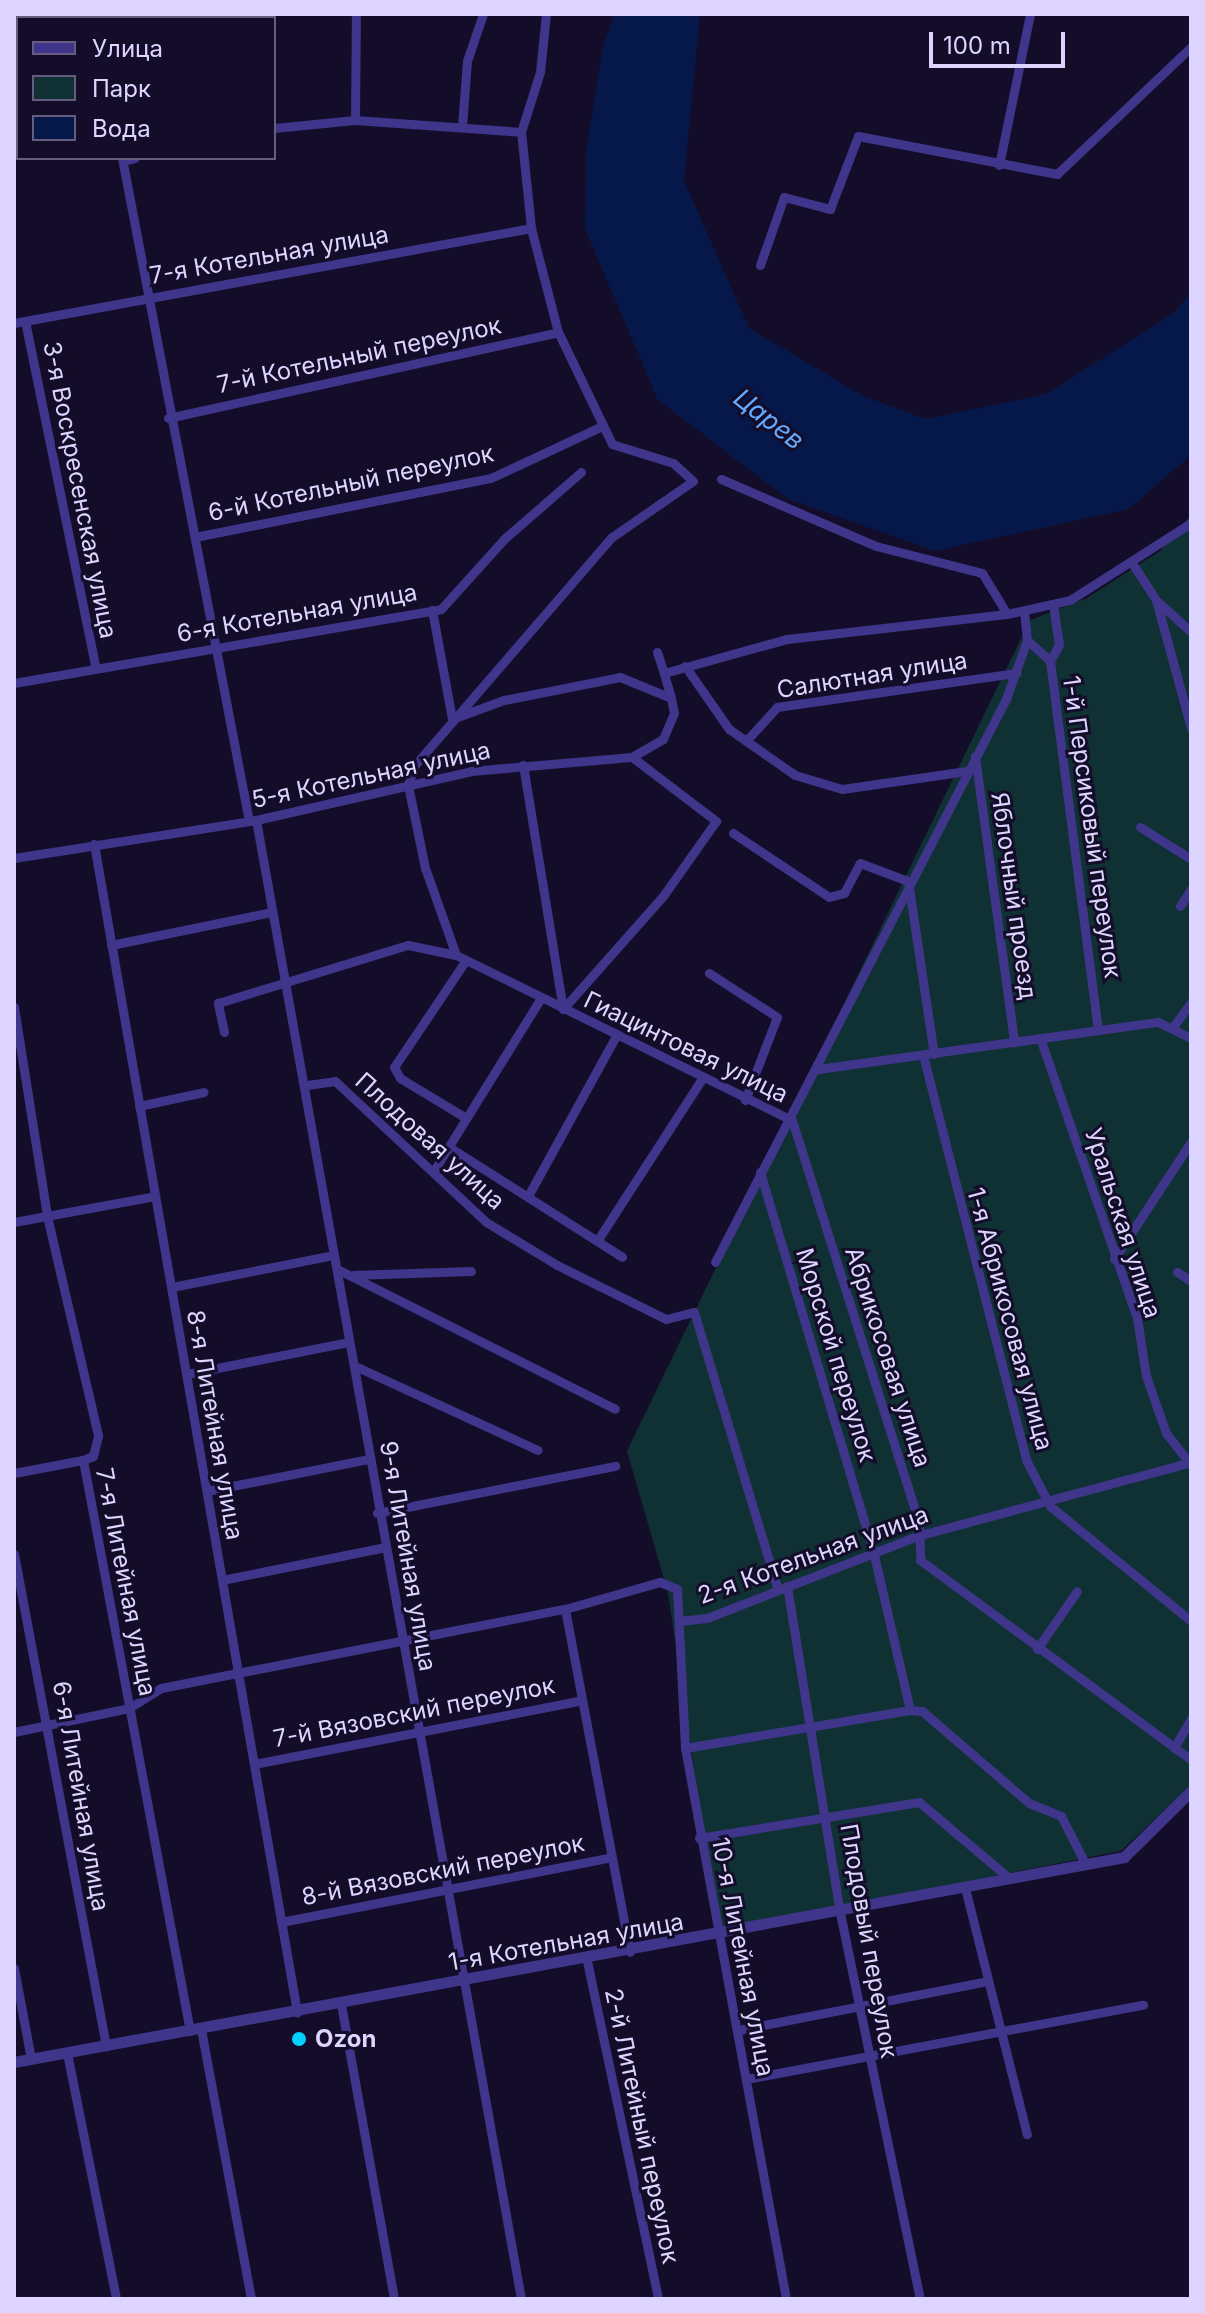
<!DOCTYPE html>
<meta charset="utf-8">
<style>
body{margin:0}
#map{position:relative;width:1205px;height:2313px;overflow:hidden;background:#140d29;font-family:Inter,sans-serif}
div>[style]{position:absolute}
.green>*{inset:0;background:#103133}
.water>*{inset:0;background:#061849}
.minor>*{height:9px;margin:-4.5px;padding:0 4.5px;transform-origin:4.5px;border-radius:4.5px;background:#3f358b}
.tertiary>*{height:11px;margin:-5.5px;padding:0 5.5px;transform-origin:5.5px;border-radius:5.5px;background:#3f358b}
.dots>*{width:22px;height:22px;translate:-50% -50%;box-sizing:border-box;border:4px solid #140d29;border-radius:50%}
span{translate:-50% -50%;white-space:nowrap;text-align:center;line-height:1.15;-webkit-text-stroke:6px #140d29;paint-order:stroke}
.street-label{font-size:24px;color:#ddd5ff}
.poi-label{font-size:24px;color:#ddd5ff;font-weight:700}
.left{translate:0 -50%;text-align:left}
.water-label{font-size:26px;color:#63a9ff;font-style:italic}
.frame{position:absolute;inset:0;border:16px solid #ddd5ff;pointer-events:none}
.legend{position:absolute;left:16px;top:16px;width:260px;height:144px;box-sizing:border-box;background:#140d29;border:2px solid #645d7f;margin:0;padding:10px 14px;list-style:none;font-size:24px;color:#ddd5ff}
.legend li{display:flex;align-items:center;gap:16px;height:40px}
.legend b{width:40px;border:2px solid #645d7f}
.scale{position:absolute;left:929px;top:32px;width:136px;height:36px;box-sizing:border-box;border:4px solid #ddd5ff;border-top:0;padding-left:10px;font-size:24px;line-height:28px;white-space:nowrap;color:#ddd5ff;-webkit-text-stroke:6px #140d29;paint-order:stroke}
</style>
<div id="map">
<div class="green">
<div style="clip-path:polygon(1191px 515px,1191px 1785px,1121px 1851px,718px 1931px,668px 1593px,627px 1451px,1030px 620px,1087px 598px,1160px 551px)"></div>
</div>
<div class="water">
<div style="clip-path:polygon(615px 14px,700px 14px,684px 181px,749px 328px,863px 396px,926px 419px,1046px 394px,1174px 313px,1191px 292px,1191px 455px,1129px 509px,935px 551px,788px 499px,658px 400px,585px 229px,586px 153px,603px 45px)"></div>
</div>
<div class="minor">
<div style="left:94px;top:14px;width:4px;rotate:76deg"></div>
<div style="left:241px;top:14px;width:4px;rotate:90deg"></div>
<div style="left:355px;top:120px;width:106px;rotate:-89.5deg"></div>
<div style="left:462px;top:126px;width:65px;rotate:-85.6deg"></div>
<div style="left:467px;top:61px;width:50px;rotate:-71.2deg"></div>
<div style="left:274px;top:128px;width:81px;rotate:-5.6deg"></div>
<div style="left:355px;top:120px;width:166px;rotate:4.1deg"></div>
<div style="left:122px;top:158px;width:675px;rotate:79.16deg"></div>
<div style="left:123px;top:161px;width:12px;rotate:-14deg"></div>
<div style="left:999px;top:165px;width:154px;rotate:-78.4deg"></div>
<div style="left:760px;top:265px;width:72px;rotate:-70.6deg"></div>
<div style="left:784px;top:197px;width:48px;rotate:14.6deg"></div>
<div style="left:830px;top:209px;width:78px;rotate:-69deg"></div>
<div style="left:858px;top:136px;width:203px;rotate:10.8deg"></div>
<div style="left:1057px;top:174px;width:185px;rotate:-43.5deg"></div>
<div style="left:25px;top:321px;width:352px;rotate:78.5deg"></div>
<div style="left:14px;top:323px;width:526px;rotate:-10.41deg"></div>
<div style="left:168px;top:418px;width:399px;rotate:-12.4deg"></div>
<div style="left:721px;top:479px;width:169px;rotate:23.4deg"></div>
<div style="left:876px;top:546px;width:109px;rotate:14.3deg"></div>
<div style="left:982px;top:573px;width:48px;rotate:58.6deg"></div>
<div style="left:1007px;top:614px;width:65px;rotate:-12.5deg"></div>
<div style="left:1070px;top:600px;width:143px;rotate:-32.5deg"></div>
<div style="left:195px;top:537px;width:302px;rotate:-11.3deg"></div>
<div style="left:491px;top:478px;width:123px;rotate:-25.1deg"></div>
<div style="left:1132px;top:563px;width:44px;rotate:57deg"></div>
<div style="left:1156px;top:600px;width:133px;rotate:74.7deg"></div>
<div style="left:1156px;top:600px;width:47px;rotate:42.4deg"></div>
<div style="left:432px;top:610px;width:111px;rotate:79.6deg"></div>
<div style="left:452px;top:719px;width:55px;rotate:-20.1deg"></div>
<div style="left:504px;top:700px;width:118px;rotate:-11.2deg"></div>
<div style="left:620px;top:677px;width:55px;rotate:22.4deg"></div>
<div style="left:671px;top:698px;width:15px;rotate:79deg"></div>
<div style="left:674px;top:713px;width:28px;rotate:113deg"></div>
<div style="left:663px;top:739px;width:36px;rotate:150deg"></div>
<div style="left:1027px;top:640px;width:31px;rotate:42deg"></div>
<div style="left:1050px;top:661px;width:371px;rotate:82.6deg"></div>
<div style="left:657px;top:652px;width:22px;rotate:72deg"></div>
<div style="left:1050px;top:661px;width:18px;rotate:-61deg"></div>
<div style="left:1059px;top:645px;width:41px;rotate:-98.3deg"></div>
<div style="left:685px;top:666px;width:77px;rotate:55.1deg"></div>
<div style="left:729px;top:729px;width:80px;rotate:34.9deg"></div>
<div style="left:795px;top:775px;width:49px;rotate:16.6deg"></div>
<div style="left:842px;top:789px;width:126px;rotate:-8.2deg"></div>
<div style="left:14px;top:683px;width:433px;rotate:-9.8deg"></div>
<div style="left:441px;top:609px;width:94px;rotate:-48deg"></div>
<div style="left:504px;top:539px;width:102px;rotate:-41deg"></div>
<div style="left:671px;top:698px;width:26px;rotate:-106deg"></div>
<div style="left:664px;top:673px;width:128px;rotate:-15.5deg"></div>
<div style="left:787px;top:639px;width:221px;rotate:-6.5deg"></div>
<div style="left:746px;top:741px;width:46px;rotate:-47.6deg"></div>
<div style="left:777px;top:707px;width:242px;rotate:-8.1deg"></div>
<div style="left:975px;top:756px;width:289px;rotate:82.2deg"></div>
<div style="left:523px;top:765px;width:247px;rotate:80.7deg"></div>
<div style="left:256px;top:820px;width:1503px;rotate:79.84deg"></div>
<div style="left:1140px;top:827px;width:60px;rotate:32.1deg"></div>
<div style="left:733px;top:833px;width:115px;rotate:33.7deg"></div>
<div style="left:829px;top:897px;width:16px;rotate:-15deg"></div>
<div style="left:844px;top:893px;width:34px;rotate:-62deg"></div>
<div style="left:860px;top:863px;width:51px;rotate:20.6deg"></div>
<div style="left:908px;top:881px;width:175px;rotate:81.5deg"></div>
<div style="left:94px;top:844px;width:1186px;rotate:80.14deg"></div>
<div style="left:14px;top:858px;width:245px;rotate:-8.9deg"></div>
<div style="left:256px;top:820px;width:221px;rotate:-12.8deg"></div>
<div style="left:471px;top:771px;width:162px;rotate:-5deg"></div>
<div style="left:632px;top:757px;width:106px;rotate:37.3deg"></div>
<div style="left:716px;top:821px;width:92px;rotate:125.2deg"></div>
<div style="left:663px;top:896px;width:151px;rotate:131.5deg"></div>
<div style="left:1180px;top:906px;width:20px;rotate:-57deg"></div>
<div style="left:111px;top:945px;width:164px;rotate:-11.6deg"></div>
<div style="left:456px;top:955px;width:92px;rotate:-109.6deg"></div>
<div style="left:425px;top:868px;width:85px;rotate:-101.6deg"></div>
<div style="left:408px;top:785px;width:20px;rotate:-72deg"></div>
<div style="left:414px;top:766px;width:303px;rotate:-49.2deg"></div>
<div style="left:612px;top:537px;width:98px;rotate:-34.7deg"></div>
<div style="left:693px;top:481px;width:27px;rotate:-138deg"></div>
<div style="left:673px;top:463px;width:64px;rotate:-162.7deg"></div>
<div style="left:612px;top:444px;width:124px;rotate:-115.7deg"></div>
<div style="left:558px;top:332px;width:107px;rotate:-104.6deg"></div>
<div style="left:531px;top:228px;width:97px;rotate:-95.9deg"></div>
<div style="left:521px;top:132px;width:63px;rotate:-72.4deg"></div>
<div style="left:540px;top:72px;width:58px;rotate:-84.1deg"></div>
<div style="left:466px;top:960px;width:129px;rotate:123.9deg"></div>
<div style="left:394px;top:1067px;width:13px;rotate:61deg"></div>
<div style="left:400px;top:1078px;width:77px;rotate:31.2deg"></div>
<div style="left:709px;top:973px;width:81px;rotate:32.9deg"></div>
<div style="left:777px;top:1017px;width:89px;rotate:111.1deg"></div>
<div style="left:14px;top:1007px;width:212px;rotate:81deg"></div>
<div style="left:47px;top:1216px;width:226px;rotate:76.9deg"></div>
<div style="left:98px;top:1436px;width:21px;rotate:104deg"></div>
<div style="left:93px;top:1456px;width:11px;rotate:158deg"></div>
<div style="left:83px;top:1460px;width:581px;rotate:79.39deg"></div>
<div style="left:1173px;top:1027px;width:31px;rotate:-54deg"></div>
<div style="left:224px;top:1032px;width:30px;rotate:-102deg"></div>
<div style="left:218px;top:1003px;width:199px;rotate:-17deg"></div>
<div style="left:408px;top:945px;width:49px;rotate:11.8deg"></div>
<div style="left:456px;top:955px;width:374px;rotate:26.2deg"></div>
<div style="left:1040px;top:1038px;width:296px;rotate:70.9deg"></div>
<div style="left:1137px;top:1318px;width:59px;rotate:81.2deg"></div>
<div style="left:1146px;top:1376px;width:60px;rotate:70.7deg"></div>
<div style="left:1166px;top:1433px;width:41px;rotate:52deg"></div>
<div style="left:923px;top:1055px;width:418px;rotate:75.7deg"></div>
<div style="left:1026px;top:1460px;width:52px;rotate:62.4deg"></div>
<div style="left:1050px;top:1506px;width:182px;rotate:39.2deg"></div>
<div style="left:818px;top:1069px;width:343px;rotate:-7.9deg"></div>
<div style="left:1158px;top:1022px;width:37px;rotate:26deg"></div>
<div style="left:307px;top:1085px;width:28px;rotate:-8deg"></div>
<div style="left:335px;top:1081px;width:207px;rotate:43deg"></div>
<div style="left:486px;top:1222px;width:83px;rotate:31.2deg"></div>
<div style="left:557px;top:1265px;width:122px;rotate:26.4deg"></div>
<div style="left:666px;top:1319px;width:29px;rotate:-14deg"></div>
<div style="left:694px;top:1312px;width:290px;rotate:73.2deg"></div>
<div style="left:139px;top:1106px;width:66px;rotate:-12.2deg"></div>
<div style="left:792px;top:1120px;width:422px;rotate:72.5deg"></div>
<div style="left:919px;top:1522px;width:38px;rotate:88deg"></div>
<div style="left:920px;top:1560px;width:337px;rotate:36.4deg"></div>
<div style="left:449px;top:1147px;width:205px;rotate:32.4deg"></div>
<div style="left:433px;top:1172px;width:205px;rotate:-58.2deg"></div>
<div style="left:760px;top:1172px;width:395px;rotate:73.4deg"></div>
<div style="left:873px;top:1551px;width:163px;rotate:76.9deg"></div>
<div style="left:910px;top:1710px;width:12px;rotate:5deg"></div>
<div style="left:922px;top:1711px;width:141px;rotate:40.7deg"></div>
<div style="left:1029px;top:1803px;width:35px;rotate:22deg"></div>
<div style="left:1061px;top:1816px;width:55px;rotate:63deg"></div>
<div style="left:528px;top:1196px;width:183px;rotate:-61.2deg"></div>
<div style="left:14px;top:1222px;width:143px;rotate:-10.4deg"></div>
<div style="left:597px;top:1241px;width:192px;rotate:-57.1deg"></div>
<div style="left:1114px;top:1259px;width:140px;rotate:-56.7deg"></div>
<div style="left:715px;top:1262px;width:634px;rotate:-62.67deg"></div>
<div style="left:1006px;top:699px;width:63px;rotate:-70.4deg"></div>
<div style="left:1027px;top:640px;width:27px;rotate:-96deg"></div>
<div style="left:337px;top:1269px;width:311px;rotate:26.7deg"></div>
<div style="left:1177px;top:1272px;width:17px;rotate:33deg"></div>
<div style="left:353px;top:1275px;width:118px;rotate:-1.9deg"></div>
<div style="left:172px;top:1287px;width:164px;rotate:-11.2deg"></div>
<div style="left:355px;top:1366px;width:201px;rotate:24.7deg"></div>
<div style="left:187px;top:1374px;width:164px;rotate:-11.2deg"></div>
<div style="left:14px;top:1473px;width:70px;rotate:-10.7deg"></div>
<div style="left:207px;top:1491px;width:164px;rotate:-11.2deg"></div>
<div style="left:377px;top:1513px;width:243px;rotate:-11.2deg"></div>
<div style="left:14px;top:1554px;width:501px;rotate:79.41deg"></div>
<div style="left:222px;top:1580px;width:167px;rotate:-11.4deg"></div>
<div style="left:787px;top:1586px;width:331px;rotate:80.8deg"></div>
<div style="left:840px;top:1913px;width:394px;rotate:78.3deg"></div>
<div style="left:565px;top:1609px;width:349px;rotate:79.3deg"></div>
<div style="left:679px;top:1621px;width:28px;rotate:-6deg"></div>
<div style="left:707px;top:1618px;width:225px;rotate:-21.3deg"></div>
<div style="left:917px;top:1536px;width:281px;rotate:-15.1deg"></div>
<div style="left:1037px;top:1649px;width:70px;rotate:-55.4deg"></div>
<div style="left:14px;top:1732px;width:117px;rotate:-11.8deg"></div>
<div style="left:129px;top:1708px;width:38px;rotate:-32deg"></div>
<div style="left:161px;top:1688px;width:412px;rotate:-11.1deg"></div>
<div style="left:565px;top:1609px;width:99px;rotate:-15.9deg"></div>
<div style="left:660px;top:1582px;width:18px;rotate:22deg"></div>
<div style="left:677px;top:1589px;width:159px;rotate:87.1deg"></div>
<div style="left:685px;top:1748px;width:560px;rotate:79.61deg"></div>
<div style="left:685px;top:1748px;width:228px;rotate:-9.6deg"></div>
<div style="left:1174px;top:1748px;width:34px;rotate:-60deg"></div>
<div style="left:254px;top:1764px;width:334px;rotate:-11deg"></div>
<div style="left:699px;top:1838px;width:223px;rotate:-9.3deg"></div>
<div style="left:919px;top:1802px;width:119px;rotate:40.2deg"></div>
<div style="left:965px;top:1888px;width:254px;rotate:75.9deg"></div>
<div style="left:281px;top:1922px;width:337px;rotate:-11.1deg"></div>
<div style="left:587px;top:1961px;width:345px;rotate:78.1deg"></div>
<div style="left:14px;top:1968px;width:93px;rotate:79.4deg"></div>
<div style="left:341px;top:2004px;width:300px;rotate:79.8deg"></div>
<div style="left:201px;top:2029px;width:275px;rotate:79.5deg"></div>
<div style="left:738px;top:2030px;width:254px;rotate:-11.1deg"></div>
<div style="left:67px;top:2053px;width:251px;rotate:78.7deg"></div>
<div style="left:746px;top:2079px;width:404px;rotate:-10.6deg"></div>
</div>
<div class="tertiary">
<div style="left:14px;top:2062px;width:1129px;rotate:-10.46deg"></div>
<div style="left:1124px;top:1857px;width:94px;rotate:-44.6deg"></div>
</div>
<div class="dots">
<div style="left:299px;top:2039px;background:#01cfff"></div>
</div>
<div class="street-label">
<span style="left:269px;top:255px;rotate:-10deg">7-я Котельная улица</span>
<span style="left:359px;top:355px;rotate:-12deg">7-й Котельный переулок</span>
<span style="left:351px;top:483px;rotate:-12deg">6-й Котельный переулок</span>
<span style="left:80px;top:490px;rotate:79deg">3-я Воскресенская улица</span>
<span style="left:297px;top:613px;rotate:-10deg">6-я Котельная улица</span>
<span style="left:872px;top:675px;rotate:-9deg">Салютная улица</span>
<span style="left:371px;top:775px;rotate:-12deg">5-я Котельная улица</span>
<span style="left:1092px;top:827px;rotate:82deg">1-й Персиковый переулок</span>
<span style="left:1014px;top:896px;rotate:82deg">Яблочный проезд</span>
<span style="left:686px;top:1047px;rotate:26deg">Гиацинтовая улица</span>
<span style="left:430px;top:1141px;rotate:42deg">Плодовая улица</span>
<span style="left:1123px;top:1223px;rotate:72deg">Уральская улица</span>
<span style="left:1010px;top:1319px;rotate:75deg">1-я Абрикосовая улица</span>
<span style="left:836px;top:1355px;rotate:73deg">Морской переулок</span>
<span style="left:888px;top:1357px;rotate:72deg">Абрикосовая улица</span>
<span style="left:215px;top:1425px;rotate:80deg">8-я Литейная улица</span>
<span style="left:813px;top:1555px;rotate:-20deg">2-я Котельная улица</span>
<span style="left:408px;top:1556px;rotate:80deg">9-я Литейная улица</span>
<span style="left:126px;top:1582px;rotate:79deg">7-я Литейная улица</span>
<span style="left:414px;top:1712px;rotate:-11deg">7-й Вязовский переулок</span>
<span style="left:81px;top:1796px;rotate:80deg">6-я Литейная улица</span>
<span style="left:443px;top:1870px;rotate:-11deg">8-й Вязовский переулок</span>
<span style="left:869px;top:1941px;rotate:80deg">Плодовый переулок</span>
<span style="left:566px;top:1942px;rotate:-10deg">1-я Котельная улица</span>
<span style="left:743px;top:1957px;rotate:79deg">10-я Литейная улица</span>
<span style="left:642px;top:2126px;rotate:78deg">2-й Литейный переулок</span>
</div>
<div class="poi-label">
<span class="left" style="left:315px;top:2039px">Ozon</span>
</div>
<div class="water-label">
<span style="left:769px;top:419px;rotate:38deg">Царев</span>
</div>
<div class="frame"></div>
<ul class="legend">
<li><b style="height:10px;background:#3f358b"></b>Улица</li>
<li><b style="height:22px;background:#103133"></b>Парк</li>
<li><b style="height:22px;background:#061849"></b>Вода</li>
</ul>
<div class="scale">100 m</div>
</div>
